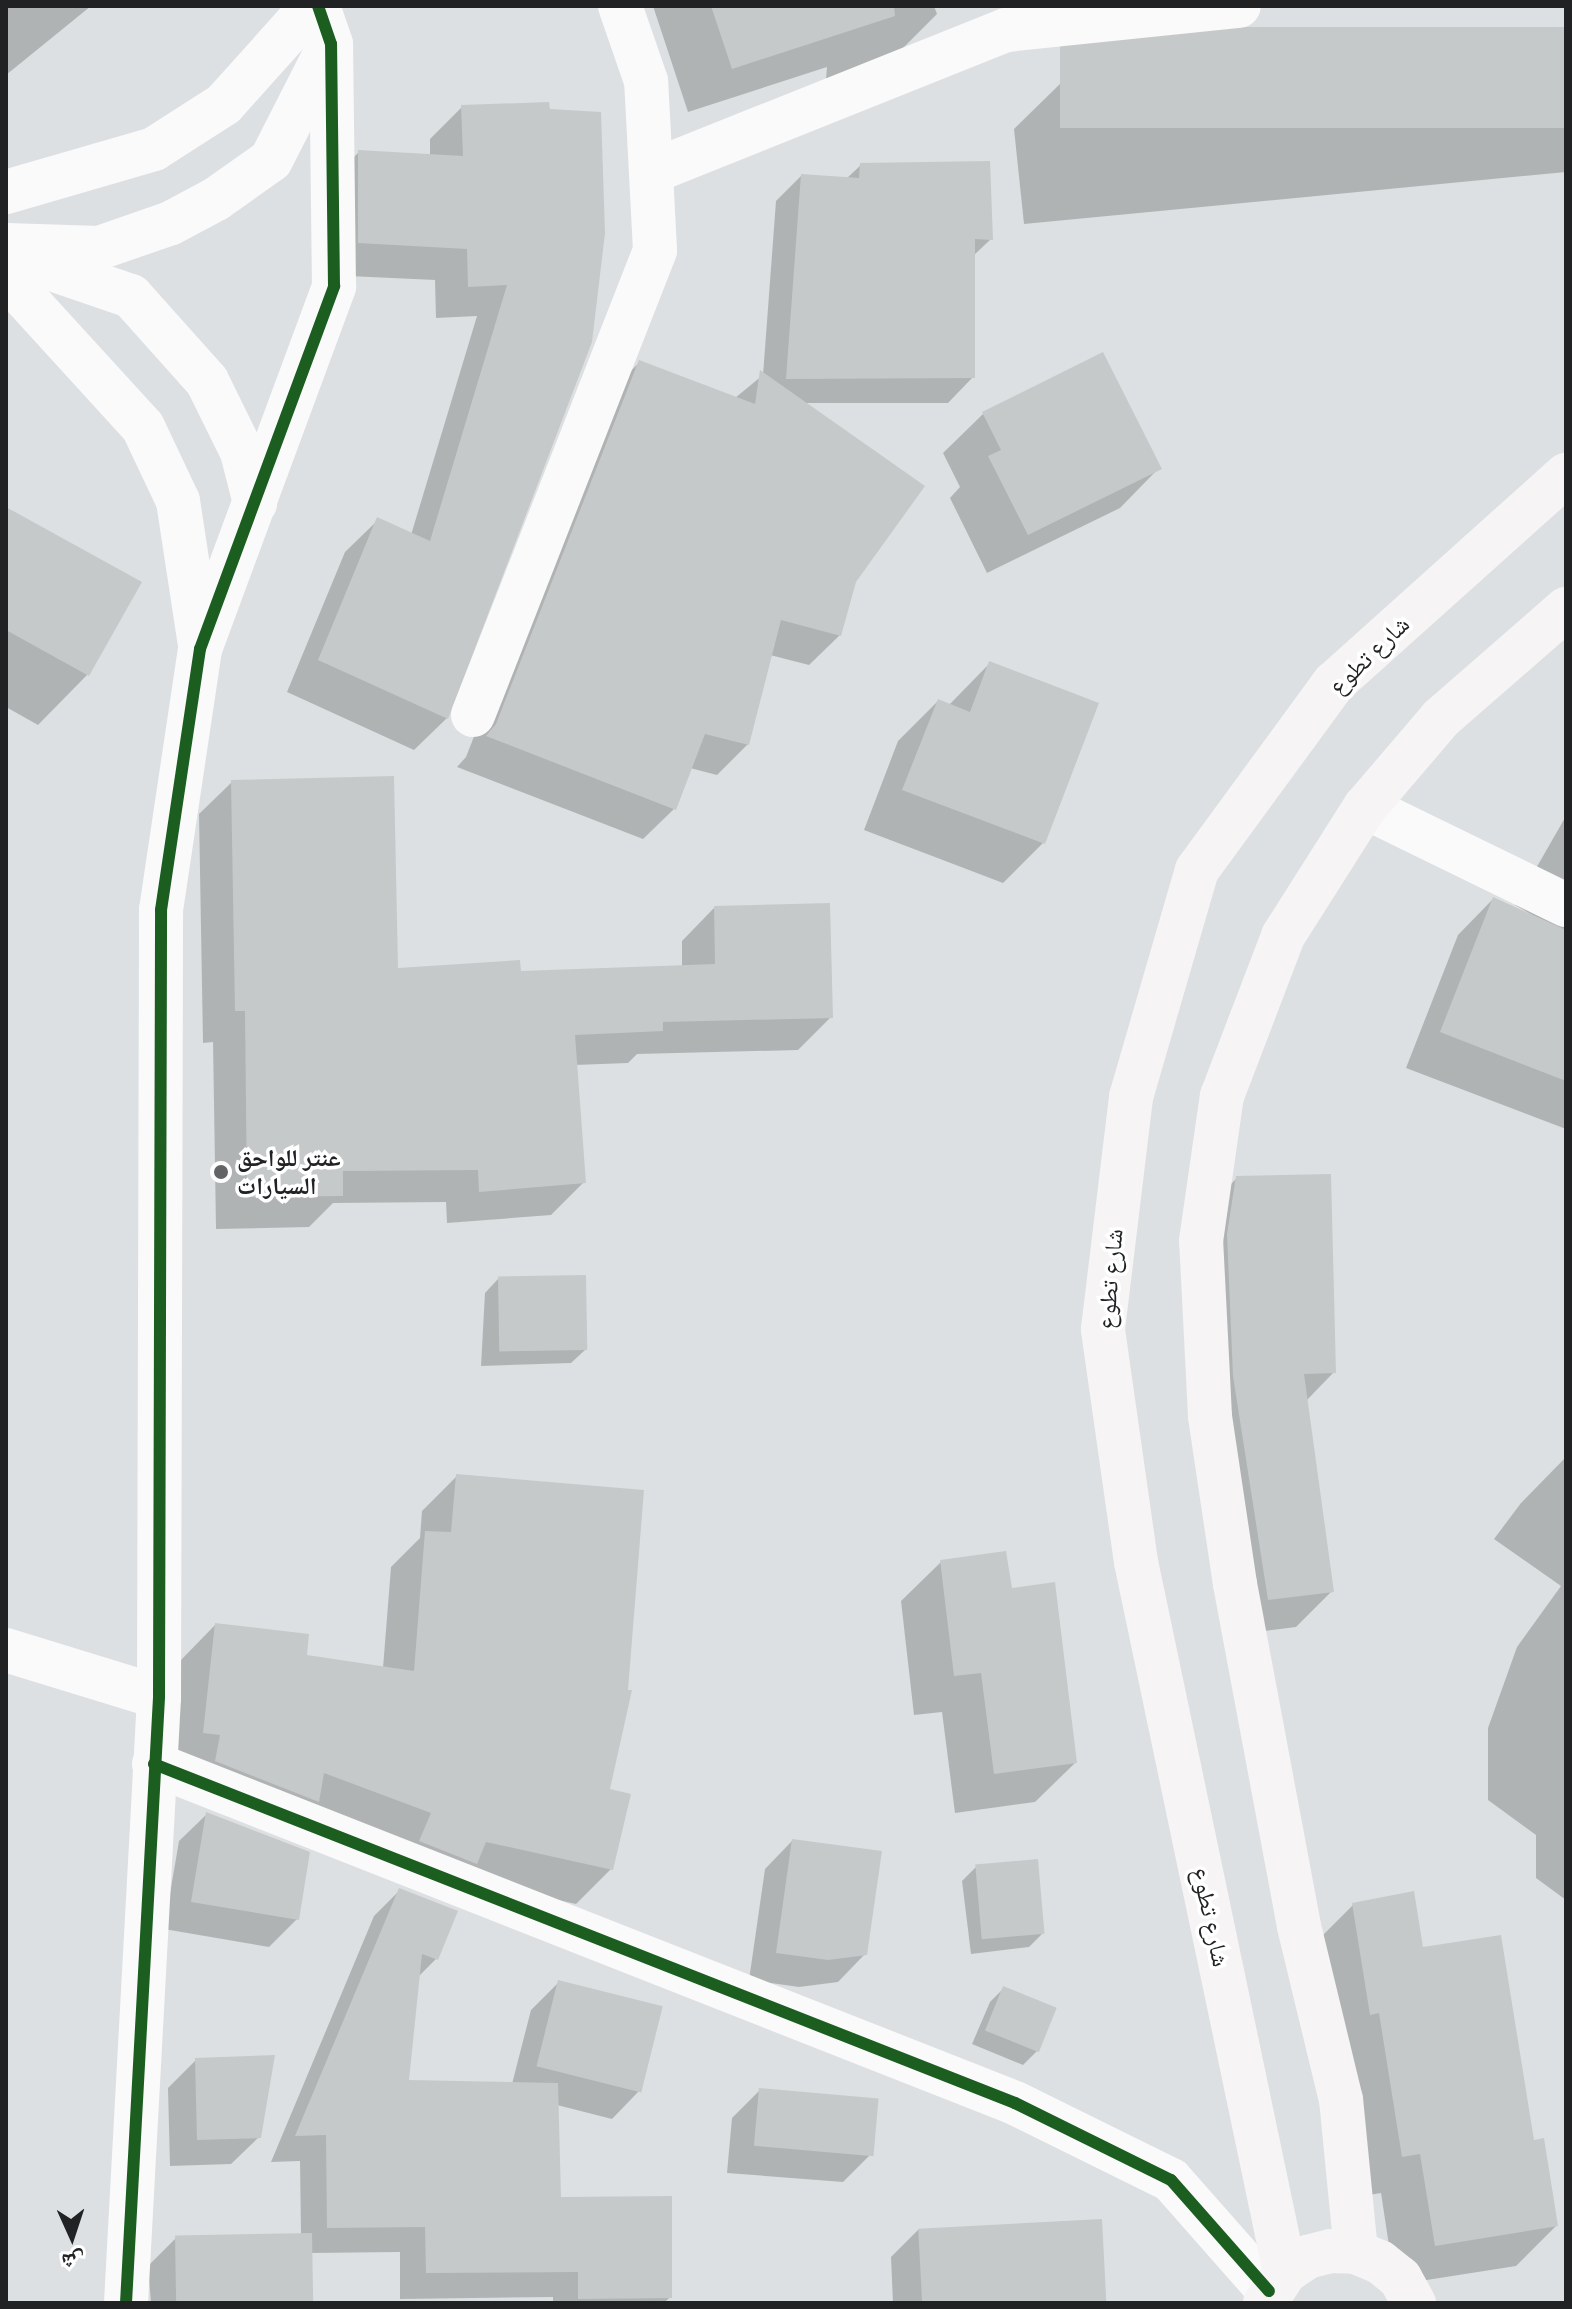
<!DOCTYPE html>
<meta charset="utf-8">
<style>
body{margin:0}
#map{position:relative;width:1572px;height:2309px;overflow:hidden;background:#dde0e2;font-family:Figtree,"Noto Naskh Arabic",sans-serif}
div>[style]{position:absolute}
.shadow>*{inset:0;background:#0003}
.building>*{inset:0;background:#c6c9ca;transform-origin:0 0}
.minor>*{height:44px;margin:-22px;padding:0 22px;transform-origin:22px;border-radius:22px;background:#fafafb}
.secondary>*{height:44px;margin:-22px;padding:0 22px;transform-origin:22px;border-radius:22px;background:#f6f4f4}
.cycleway>*{height:12px;margin:-6px;padding:0 6px;transform-origin:6px;border-radius:6px;background:#1b5e20}
.dots>*{width:22px;height:22px;translate:-50% -50%;box-sizing:border-box;border:4px solid #fff;border-radius:50%}
span{translate:-50% -50%;white-space:nowrap;text-align:center;line-height:1.15;-webkit-text-stroke:7px #fff;paint-order:stroke}
.street-label{font-size:24px;color:#202223}
.poi-label{font-size:24px;color:#202223;font-weight:700}
.left{translate:0 -50%;text-align:left}
.frame{position:absolute;inset:0;border:8px solid #202223;pointer-events:none}
.north{position:absolute;left:32px;top:2197px;width:80px;height:80px;-webkit-text-stroke:6px #fff;paint-order:stroke;rotate:177deg;font-size:22px;font-weight:700;line-height:32px;text-align:center;color:#202223}
.north::after{content:'';display:block;margin:auto;width:28px;height:36px;background:#202223;clip-path:polygon(50% 0,100% 100%,50% 72%,0 100%)}
</style>
<div id="map">
<div class="shadow">
<div style="clip-path:polygon(6px 6px,91px 6px,6px 75px)"></div>
<div style="clip-path:polygon(653px 6px,934px 6px,937px 14px,893px 58px,826px 79px,827px 67px,688px 112px)"></div>
<div style="clip-path:polygon(1566px 29px,1566px 172px,1024px 224px,1014px 129px,1064px 80px)"></div>
<div style="clip-path:polygon(462px 107px,590px 342px,447px 718px,414px 750px,287px 692px,345px 552px,378px 520px,411px 535px,477px 316px,436px 318px,435px 280px,327px 275px,327px 184px,359px 152px,430px 156px,430px 139px)"></div>
<div style="clip-path:polygon(861px 165px,991px 239px,973px 256px,973px 377px,948px 403px,803px 403px,854px 581px,840px 635px,809px 665px,770px 655px,748px 744px,717px 775px,690px 768px,674px 809px,643px 839px,457px 767px,466px 757px,608px 393px,639px 363px,735px 398px,763px 375px,776px 201px,801px 176px,846px 179px)"></div>
<div style="clip-path:polygon(983px 414px,1159px 468px,1120px 508px,987px 573px,950px 498px,960px 487px,943px 453px)"></div>
<div style="clip-path:polygon(6px 509px,87px 675px,38px 725px,6px 707px)"></div>
<div style="clip-path:polygon(990px 663px,1043px 843px,1003px 883px,864px 830px,898px 741px,938px 701px,949px 705px)"></div>
<div style="clip-path:polygon(232px 782px,396px 970px,519px 973px,682px 967px,682px 941px,714px 908px,831px 1017px,798px 1050px,637px 1054px,628px 1063px,575px 1065px,584px 1182px,551px 1215px,447px 1223px,446px 1202px,333px 1203px,309px 1227px,216px 1229px,213px 1042px,203px 1043px,199px 814px)"></div>
<div style="clip-path:polygon(1566px 816px,1566px 1129px,1406px 1068px,1458px 935px,1493px 899px,1534px 916px,1515px 905px)"></div>
<div style="clip-path:polygon(1237px 1178px,1334px 1372px,1306px 1401px,1332px 1591px,1296px 1627px,1233px 1635px,1201px 1214px)"></div>
<div style="clip-path:polygon(498px 1279px,585px 1350px,571px 1363px,481px 1366px,485px 1293px)"></div>
<div style="clip-path:polygon(1566px 1457px,1566px 1900px,1536px 1878px,1536px 1835px,1488px 1800px,1488px 1728px,1517px 1647px,1561px 1586px,1494px 1539px,1521px 1503px)"></div>
<div style="clip-path:polygon(457px 1476px,608px 1790px,611px 1869px,576px 1904px,460px 1878px,169px 1767px,181px 1660px,215px 1625px,304px 1657px,383px 1668px,391px 1567px,420px 1538px,422px 1511px)"></div>
<div style="clip-path:polygon(941px 1562px,1010px 1590px,1075px 1763px,1035px 1802px,955px 1813px,942px 1712px,914px 1715px,901px 1601px)"></div>
<div style="clip-path:polygon(207px 1814px,297px 1919px,269px 1947px,164px 1929px,179px 1841px)"></div>
<div style="clip-path:polygon(792px 1841px,865px 1954px,838px 1982px,799px 1987px,749px 1980px,765px 1869px)"></div>
<div style="clip-path:polygon(976px 1867px,1043px 1933px,1029px 1947px,971px 1954px,962px 1881px)"></div>
<div style="clip-path:polygon(400px 1890px,436px 1959px,417px 1978px,406px 2082px,512px 2084px,531px 2010px,559px 1982px,639px 2091px,612px 2119px,557px 2105px,559px 2199px,670px 2297px,664px 2303px,553px 2303px,553px 2297px,400px 2299px,400px 2252px,310px 2253px,311px 2303px,151px 2303px,148px 2266px,176px 2238px,301px 2235px,300px 2161px,271px 2162px,374px 1916px)"></div>
<div style="clip-path:polygon(1353px 1905px,1421px 1950px,1532px 2142px,1556px 2226px,1516px 2266px,1395px 2285px,1381px 2193px,1363px 2196px,1313px 1945px)"></div>
<div style="clip-path:polygon(1004px 1988px,1037px 2051px,1023px 2065px,972px 2044px,990px 2002px)"></div>
<div style="clip-path:polygon(196px 2060px,259px 2137px,231px 2164px,170px 2166px,168px 2088px)"></div>
<div style="clip-path:polygon(760px 2090px,871px 2154px,843px 2182px,727px 2173px,732px 2118px)"></div>
<div style="clip-path:polygon(919px 2229px,1105px 2303px,893px 2303px,891px 2257px)"></div>
</div>
<div class="building">
<div style="clip-path:polygon(711px 6px,894px 6px,895px 16px,732px 69px)"></div>
<div style="left:1566px;top:27px;width:101px;height:506px;rotate:90deg"></div>
<div style="clip-path:polygon(549px 102px,550px 109px,601px 112px,605px 233px,592px 342px,448px 719px,318px 660px,377px 517px,430px 541px,507px 285px,468px 287px,467px 249px,358px 243px,358px 150px,463px 156px,461px 105px)"></div>
<div style="clip-path:polygon(990px 161px,993px 240px,975px 239px,975px 378px,786px 379px,801px 174px,859px 178px,860px 163px)"></div>
<div style="clip-path:polygon(1103px 352px,1162px 469px,1028px 535px,988px 456px,1001px 450px,982px 412px)"></div>
<div style="clip-path:polygon(639px 360px,755px 404px,760px 370px,925px 486px,856px 582px,841px 636px,781px 620px,749px 745px,705px 734px,676px 810px,486px 736px,496px 724px)"></div>
<div style="clip-path:polygon(6px 507px,142px 582px,89px 676px,6px 630px)"></div>
<div style="clip-path:polygon(989px 661px,1099px 703px,1045px 844px,902px 790px,938px 699px,970px 712px)"></div>
<div style="clip-path:polygon(394px 776px,398px 968px,520px 960px,521px 971px,715px 964px,714px 906px,830px 903px,833px 1018px,663px 1022px,663px 1031px,575px 1035px,586px 1183px,479px 1192px,478px 1170px,343px 1171px,343px 1196px,247px 1197px,245px 1011px,235px 1011px,231px 780px)"></div>
<div style="clip-path:polygon(1493px 897px,1566px 930px,1566px 1081px,1440px 1032px)"></div>
<div style="clip-path:polygon(1331px 1174px,1336px 1373px,1304px 1374px,1334px 1592px,1268px 1600px,1233px 1376px,1227px 1234px,1236px 1176px)"></div>
<div style="left:586px;top:1275px;width:75px;height:88px;rotate:89deg"></div>
<div style="clip-path:polygon(456px 1474px,644px 1490px,628px 1690px,632px 1690px,610px 1789px,631px 1794px,613px 1870px,486px 1842px,477px 1864px,419px 1841px,431px 1813px,324px 1773px,319px 1802px,215px 1761px,220px 1735px,203px 1733px,215px 1623px,309px 1634px,307px 1655px,414px 1671px,425px 1531px,451px 1532px)"></div>
<div style="clip-path:polygon(1006px 1551px,1012px 1588px,1055px 1582px,1077px 1763px,994px 1774px,981px 1673px,954px 1676px,940px 1560px)"></div>
<div style="clip-path:polygon(206px 1812px,310px 1852px,299px 1920px,191px 1902px)"></div>
<div style="clip-path:polygon(792px 1839px,882px 1851px,867px 1955px,828px 1960px,776px 1953px)"></div>
<div style="left:1038px;top:1859px;width:75px;height:63px;rotate:85deg"></div>
<div style="clip-path:polygon(399px 1888px,458px 1911px,438px 1960px,422px 1954px,409px 2080px,558px 2083px,561px 2197px,672px 2196px,672px 2298px,578px 2299px,578px 2272px,426px 2273px,425px 2227px,327px 2228px,326px 2135px,295px 2136px)"></div>
<div style="clip-path:polygon(1414px 1891px,1423px 1947px,1501px 1935px,1534px 2140px,1544px 2138px,1558px 2226px,1435px 2246px,1420px 2154px,1402px 2157px,1379px 2013px,1370px 2015px,1352px 1903px)"></div>
<div style="left:558px;top:1980px;width:108px;height:89px;rotate:14deg"></div>
<div style="left:1003px;top:1986px;width:58px;height:48px;rotate:22deg"></div>
<div style="clip-path:polygon(275px 2055px,261px 2138px,197px 2140px,195px 2058px)"></div>
<div style="left:759px;top:2088px;width:120px;height:58px;rotate:5deg"></div>
<div style="left:1102px;top:2219px;width:84px;height:184px;rotate:87deg"></div>
<div style="left:312px;top:2233px;width:70px;height:137px;rotate:89deg"></div>
</div>
<div class="minor">
<div style="left:651px;top:172px;width:382px;rotate:-21.8deg"></div>
<div style="left:1006px;top:30px;width:234px;rotate:-5.9deg"></div>
<div style="left:6px;top:192px;width:154px;rotate:-16.2deg"></div>
<div style="left:154px;top:149px;width:83px;rotate:-32.7deg"></div>
<div style="left:224px;top:104px;width:132px;rotate:-48.1deg"></div>
<div style="left:6px;top:245px;width:93px;rotate:1.8deg"></div>
<div style="left:99px;top:248px;width:76px;rotate:-19.1deg"></div>
<div style="left:171px;top:223px;width:51px;rotate:-28.1deg"></div>
<div style="left:216px;top:199px;width:67px;rotate:-35.3deg"></div>
<div style="left:271px;top:160px;width:126px;rotate:-63deg"></div>
<div style="left:25px;top:260px;width:112px;rotate:18.8deg"></div>
<div style="left:131px;top:296px;width:114px;rotate:48.2deg"></div>
<div style="left:207px;top:381px;width:79px;rotate:63.8deg"></div>
<div style="left:242px;top:452px;width:53px;rotate:75.7deg"></div>
<div style="left:6px;top:277px;width:203px;rotate:47.6deg"></div>
<div style="left:143px;top:427px;width:82px;rotate:64.7deg"></div>
<div style="left:178px;top:501px;width:145px;rotate:81.3deg"></div>
<div style="left:473px;top:715px;width:499px;rotate:-68.6deg"></div>
<div style="left:655px;top:250px;width:169px;rotate:-93deg"></div>
<div style="left:646px;top:81px;width:79px;rotate:-109.1deg"></div>
<div style="left:1365px;top:807px;width:224px;rotate:26deg"></div>
<div style="left:6px;top:1650px;width:160px;rotate:17.1deg"></div>
<div style="left:154px;top:1764px;width:925px;rotate:21.49deg"></div>
<div style="left:1015px;top:2103px;width:174px;rotate:26.3deg"></div>
<div style="left:1171px;top:2180px;width:148px;rotate:48.6deg"></div>
<div style="left:126px;top:2303px;width:607px;rotate:-86.88deg"></div>
<div style="left:159px;top:1697px;width:787px;rotate:-89.85deg"></div>
<div style="left:161px;top:910px;width:264px;rotate:-81.5deg"></div>
<div style="left:200px;top:649px;width:387px;rotate:-69.7deg"></div>
<div style="left:334px;top:286px;width:242px;rotate:-90.7deg"></div>
<div style="left:331px;top:44px;width:40px;rotate:-108.9deg"></div>
</div>
<div class="secondary">
<div style="left:1356px;top:2252px;width:153px;rotate:-95.6deg"></div>
<div style="left:1341px;top:2100px;width:179px;rotate:-103.6deg"></div>
<div style="left:1299px;top:1926px;width:348px;rotate:-100.6deg"></div>
<div style="left:1235px;top:1584px;width:170px;rotate:-98.5deg"></div>
<div style="left:1210px;top:1416px;width:175px;rotate:-92.9deg"></div>
<div style="left:1201px;top:1241px;width:147px;rotate:-81.8deg"></div>
<div style="left:1222px;top:1096px;width:171px;rotate:-69.1deg"></div>
<div style="left:1283px;top:936px;width:153px;rotate:-57.6deg"></div>
<div style="left:1365px;top:807px;width:117px;rotate:-49.5deg"></div>
<div style="left:1441px;top:718px;width:166px;rotate:-41.1deg"></div>
<div style="left:1285px;top:2272px;width:725px;rotate:-101.85deg"></div>
<div style="left:1136px;top:1562px;width:235px;rotate:-98.1deg"></div>
<div style="left:1103px;top:1329px;width:234px;rotate:-83.1deg"></div>
<div style="left:1131px;top:1097px;width:236px;rotate:-73.8deg"></div>
<div style="left:1197px;top:870px;width:232px;rotate:-53.8deg"></div>
<div style="left:1334px;top:683px;width:312px;rotate:-41.9deg"></div>
<div style="left:1265px;top:2303px;width:37px;rotate:-57deg"></div>
<div style="left:1285px;top:2272px;width:27px;rotate:-34deg"></div>
<div style="left:1307px;top:2257px;width:25px;rotate:-14deg"></div>
<div style="left:1331px;top:2251px;width:25px;rotate:2deg"></div>
<div style="left:1356px;top:2252px;width:26px;rotate:23deg"></div>
<div style="left:1380px;top:2262px;width:26px;rotate:39deg"></div>
<div style="left:1400px;top:2278px;width:29px;rotate:61deg"></div>
</div>
<div class="cycleway">
<div style="left:154px;top:1764px;width:925px;rotate:21.49deg"></div>
<div style="left:1015px;top:2103px;width:174px;rotate:26.3deg"></div>
<div style="left:1171px;top:2180px;width:148px;rotate:48.6deg"></div>
<div style="left:126px;top:2303px;width:607px;rotate:-86.88deg"></div>
<div style="left:159px;top:1697px;width:787px;rotate:-89.85deg"></div>
<div style="left:161px;top:910px;width:264px;rotate:-81.5deg"></div>
<div style="left:200px;top:649px;width:387px;rotate:-69.7deg"></div>
<div style="left:334px;top:286px;width:242px;rotate:-90.7deg"></div>
<div style="left:331px;top:44px;width:40px;rotate:-108.9deg"></div>
</div>
<div class="dots">
<div style="left:221px;top:1172px;background:#626466"></div>
</div>
<div class="street-label">
<span style="left:1369px;top:655px;rotate:-44deg">شارع تطوع</span>
<span style="left:1110px;top:1279px;rotate:-85deg">شارع تطوع</span>
<span style="left:1211px;top:1917px;rotate:78deg">شارع تطوع</span>
</div>
<div class="poi-label">
<span class="left" style="left:237px;top:1172px">عنتر للواحق<br>السيارات</span>
</div>
<div class="frame"></div>
<div class="north">ش</div>
</div>
